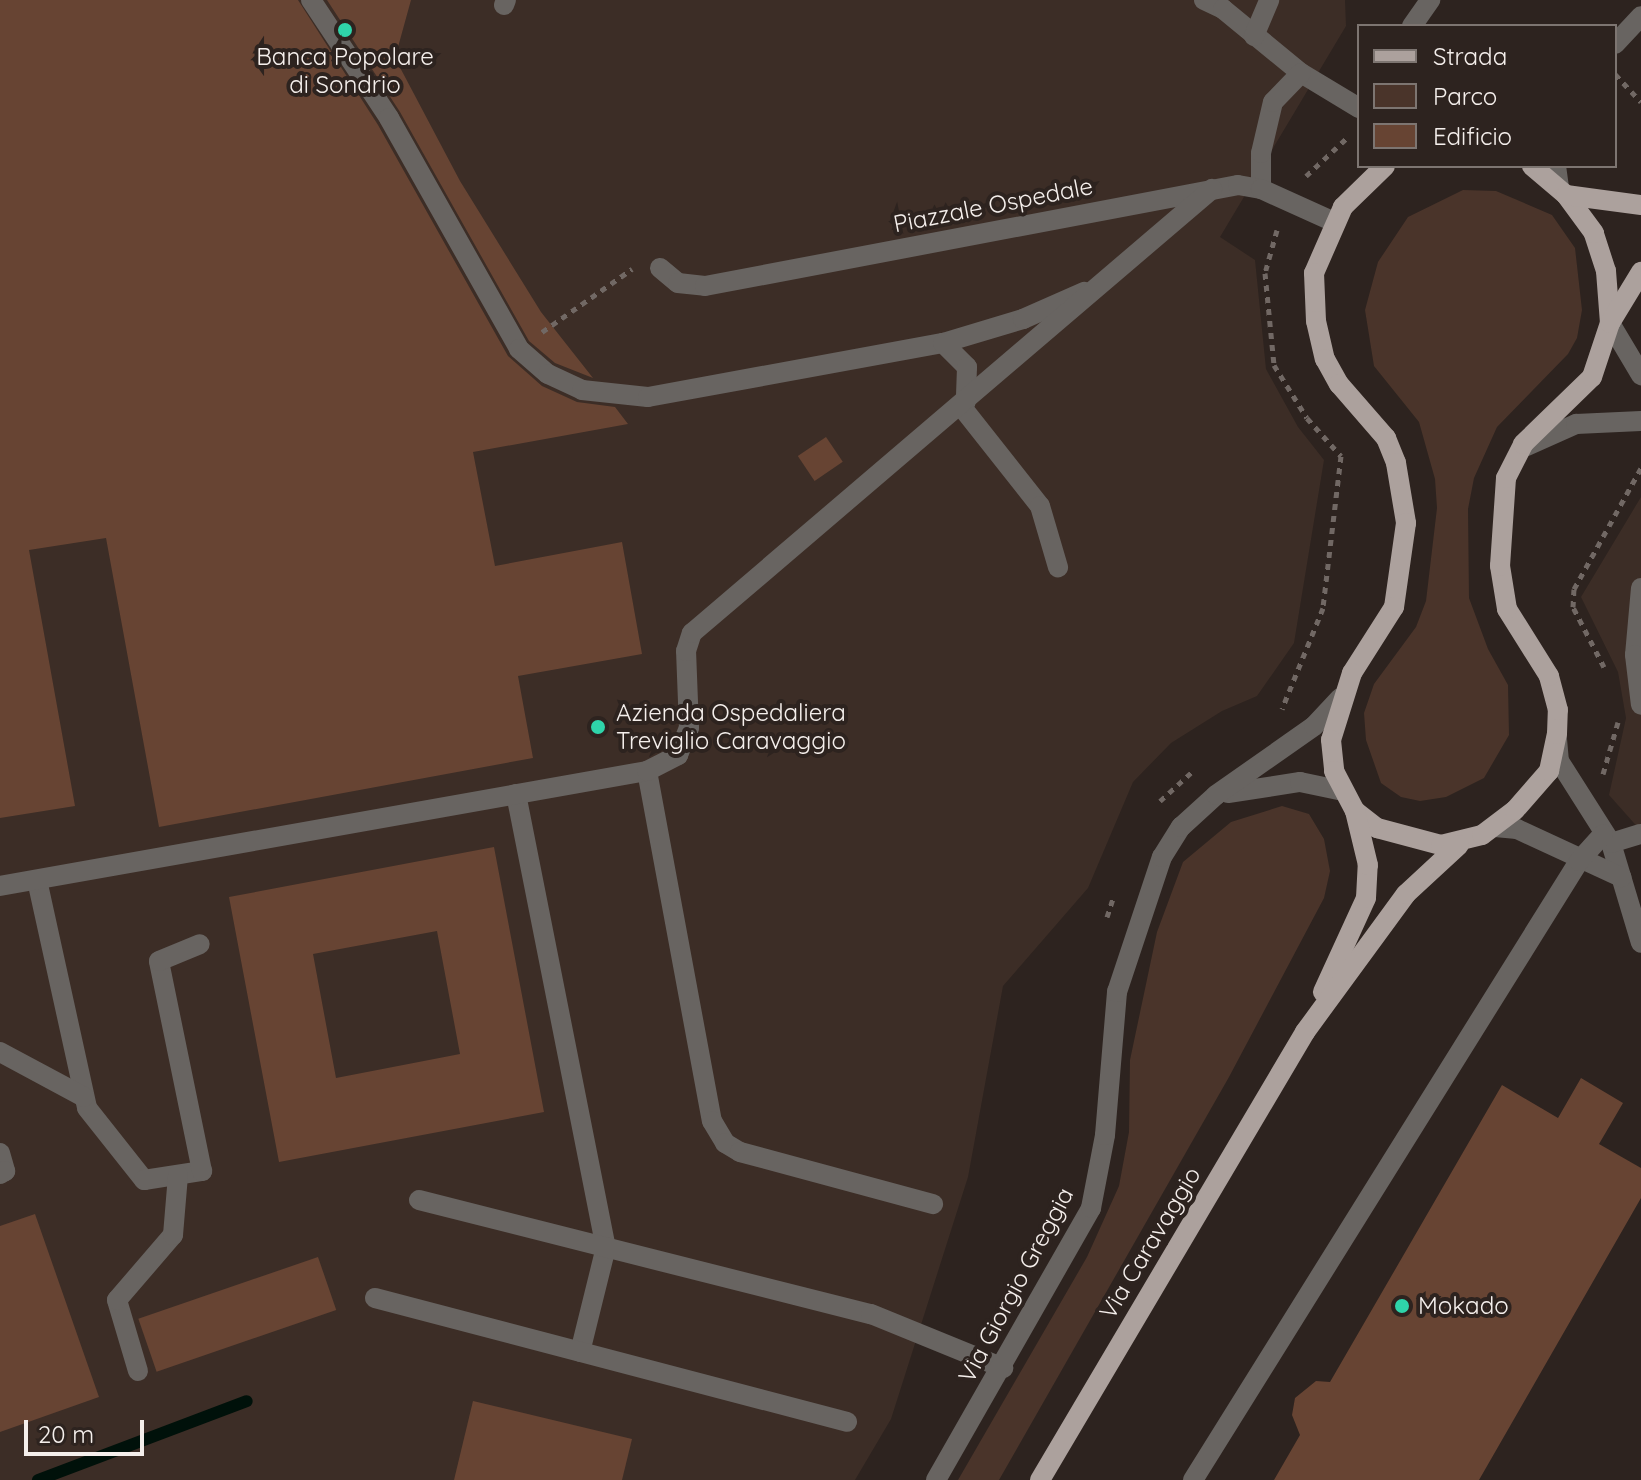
<!DOCTYPE html>
<style>
body{margin:0}
#map{position:relative;width:1641px;height:1480px;overflow:hidden;background:#2d231f;font-family:Quicksand,sans-serif}
div>[style]{position:absolute}
.built>*{inset:0;background:#3c2d26}
.green>*{inset:0;background:#4a342a}
.stream>*{height:12px;margin:-6px;padding:0 6px;transform-origin:6px;border-radius:6px;background:#00110a}
.building>*{inset:0;background:#674433;transform-origin:0 0}
.path>*{height:5px;margin-top:-2.5px;transform-origin:0;background:repeating-linear-gradient(90deg,#716864 0 6px,transparent 0 12px)}
.minor>*{height:20px;margin:-10px;padding:0 10px;transform-origin:10px;border-radius:10px;background:#686461}
.major>*{height:20px;margin:-10px;padding:0 10px;transform-origin:10px;border-radius:10px;background:#aca19d}
.dots>*{width:22px;height:22px;translate:-50% -50%;box-sizing:border-box;border:4px solid #2d231f;border-radius:50%}
span{translate:-50% -50%;white-space:nowrap;text-align:center;line-height:1.15;-webkit-text-stroke:8px #2d231f;paint-order:stroke}
.poi-label{font-size:24px;color:#f5efec}
.left{translate:0 -50%;text-align:left}
.street-label{font-size:24px;color:#f5efec}
.legend{position:absolute;left:1357px;top:24px;width:260px;height:144px;box-sizing:border-box;background:#2d231f;border:2px solid #7d7571;margin:0;padding:10px 14px;list-style:none;font-size:24px;color:#f5efec}
.legend li{display:flex;align-items:center;gap:16px;height:40px}
.legend b{width:40px;border:2px solid #7d7571}
.scale{position:absolute;left:24px;top:1420px;width:120px;height:36px;box-sizing:border-box;border:4px solid #f5efec;border-top:0;padding-left:10px;font-size:24px;line-height:28px;white-space:nowrap;color:#f5efec;-webkit-text-stroke:6px #2d231f;paint-order:stroke}
</style>
<div id="map">
<div class="built">
<div style="clip-path:polygon(0 0,1345px 0,1346px 26px,1220px 237px,1255px 260px,1266px 369px,1298px 427px,1324px 460px,1294px 643px,1257px 696px,1222px 711px,1171px 743px,1133px 782px,1088px 888px,1003px 986px,968px 1177px,891px 1419px,855px 1480px,0 1480px)"></div>
<div style="clip-path:polygon(1641px 497px,1641px 831px,1609px 795px,1626px 718px,1618px 672px,1581px 597px)"></div>
</div>
<div class="green">
<div style="clip-path:polygon(1463px 190px,1496px 191px,1552px 215px,1575px 248px,1582px 310px,1577px 338px,1568px 354px,1497px 427px,1474px 478px,1468px 509px,1469px 598px,1488px 649px,1508px 685px,1509px 735px,1484px 778px,1446px 797px,1420px 801px,1401px 797px,1381px 783px,1366px 740px,1364px 713px,1374px 684px,1416px 627px,1426px 601px,1437px 508px,1435px 479px,1419px 422px,1374px 366px,1365px 310px,1378px 262px,1408px 217px)"></div>
<div style="clip-path:polygon(1282px 806px,1309px 814px,1324px 839px,1330px 871px,1324px 898px,1229px 1077px,999px 1480px,958px 1480px,1087px 1257px,1119px 1186px,1129px 1132px,1130px 1060px,1157px 932px,1183px 862px,1231px 822px)"></div>
</div>
<div class="stream">
<div style="left:38px;top:1480px;width:223px;rotate:-20.7deg"></div>
</div>
<div class="building">
<div style="clip-path:polygon(0 0,298px 0,378px 125px,508px 356px,542px 386px,577px 402px,615px 407px,628px 424px,473px 452px,495px 566px,622px 542px,642px 654px,518px 676px,533px 758px,159px 827px,106px 538px,29px 550px,75px 806px,0 818px)"></div>
<div style="clip-path:polygon(327px 0,411px 0,395px 58px,460px 181px,541px 312px,593px 378px,555px 363px,529px 341px,400px 112px)"></div>
<div style="left:826px;top:437px;width:30px;height:34px;rotate:56deg"></div>
<div style="clip-path:polygon(evenodd,494px 847px,544px 1112px,279px 1162px,229px 897px,494px 847px,437px 931px,460px 1054px,336px 1078px,313px 954px,437px 931px)"></div>
<div style="clip-path:polygon(1581px 1078px,1623px 1103px,1599px 1144px,1641px 1168px,1641px 1198px,1479px 1480px,1274px 1480px,1300px 1435px,1292px 1415px,1295px 1398px,1316px 1381px,1330px 1382px,1502px 1085px,1558px 1118px)"></div>
<div style="clip-path:polygon(35px 1214px,99px 1397px,0 1432px,0 1226px)"></div>
<div style="left:318px;top:1257px;width:56px;height:190px;rotate:71deg"></div>
<div style="clip-path:polygon(473px 1401px,632px 1439px,622px 1480px,454px 1480px)"></div>
</div>
<div class="path">
<div style="left:1615px;top:74px;width:38px;rotate:47deg"></div>
<div style="left:1306px;top:176px;width:57px;rotate:-42.9deg"></div>
<div style="left:1277px;top:230px;width:45px;rotate:105.6deg"></div>
<div style="left:1265px;top:273px;width:92px;rotate:84.4deg"></div>
<div style="left:1274px;top:365px;width:62px;rotate:58.1deg"></div>
<div style="left:1307px;top:418px;width:51px;rotate:48.2deg"></div>
<div style="left:1341px;top:456px;width:153px;rotate:96.8deg"></div>
<div style="left:1323px;top:608px;width:109px;rotate:112.1deg"></div>
<div style="left:542px;top:332px;width:110px;rotate:-35deg"></div>
<div style="left:1604px;top:667px;width:68px;rotate:-117.3deg"></div>
<div style="left:1573px;top:607px;width:18px;rotate:-87deg"></div>
<div style="left:1574px;top:589px;width:138px;rotate:-61deg"></div>
<div style="left:1603px;top:774px;width:54px;rotate:-73.9deg"></div>
<div style="left:1160px;top:801px;width:46px;rotate:-42.4deg"></div>
<div style="left:1107px;top:917px;width:22px;rotate:-72deg"></div>
</div>
<div class="minor">
<div style="left:311px;top:0;width:141px;rotate:56.5deg"></div>
<div style="left:389px;top:118px;width:265px;rotate:60.6deg"></div>
<div style="left:519px;top:349px;width:38px;rotate:41deg"></div>
<div style="left:548px;top:374px;width:38px;rotate:25deg"></div>
<div style="left:582px;top:390px;width:66px;rotate:6.1deg"></div>
<div style="left:648px;top:397px;width:300px;rotate:-10.4deg"></div>
<div style="left:943px;top:343px;width:84px;rotate:-16.7deg"></div>
<div style="left:1023px;top:319px;width:67px;rotate:-23.9deg"></div>
<div style="left:1204px;top:0;width:21px;rotate:25deg"></div>
<div style="left:1223px;top:9px;width:101px;rotate:39.4deg"></div>
<div style="left:1301px;top:73px;width:68px;rotate:31.1deg"></div>
<div style="left:504px;top:5px;width:5px;rotate:-68deg"></div>
<div style="left:1412px;top:26px;width:32px;rotate:-55deg"></div>
<div style="left:1254px;top:36px;width:39px;rotate:-67deg"></div>
<div style="left:1615px;top:44px;width:38px;rotate:-47deg"></div>
<div style="left:1556px;top:166px;width:22px;rotate:82deg"></div>
<div style="left:1261px;top:189px;width:36px;rotate:-90deg"></div>
<div style="left:1261px;top:153px;width:52px;rotate:-76.8deg"></div>
<div style="left:1273px;top:102px;width:40px;rotate:-46deg"></div>
<div style="left:660px;top:268px;width:23px;rotate:40deg"></div>
<div style="left:678px;top:283px;width:27px;rotate:6deg"></div>
<div style="left:705px;top:286px;width:542px;rotate:-10.73deg"></div>
<div style="left:1238px;top:185px;width:23px;rotate:10deg"></div>
<div style="left:1261px;top:189px;width:80px;rotate:24.3deg"></div>
<div style="left:1610px;top:323px;width:61px;rotate:59.2deg"></div>
<div style="left:943px;top:343px;width:34px;rotate:45deg"></div>
<div style="left:967px;top:367px;width:35px;rotate:92deg"></div>
<div style="left:961px;top:406px;width:127px;rotate:51.7deg"></div>
<div style="left:1040px;top:506px;width:64px;rotate:73.6deg"></div>
<div style="left:1527px;top:446px;width:54px;rotate:-24.2deg"></div>
<div style="left:1576px;top:424px;width:65px;rotate:-2.6deg"></div>
<div style="left:1641px;top:588px;width:67px;rotate:95.1deg"></div>
<div style="left:1635px;top:655px;width:50px;rotate:83.2deg"></div>
<div style="left:1557px;top:739px;width:22px;rotate:85deg"></div>
<div style="left:1559px;top:761px;width:97px;rotate:57.6deg"></div>
<div style="left:1611px;top:843px;width:104px;rotate:73.3deg"></div>
<div style="left:647px;top:771px;width:356px;rotate:79.5deg"></div>
<div style="left:712px;top:1121px;width:26px;rotate:59deg"></div>
<div style="left:725px;top:1143px;width:17px;rotate:31deg"></div>
<div style="left:740px;top:1152px;width:200px;rotate:15.1deg"></div>
<div style="left:1228px;top:793px;width:73px;rotate:-8.7deg"></div>
<div style="left:1300px;top:782px;width:44px;rotate:11.8deg"></div>
<div style="left:516px;top:794px;width:462px;rotate:78.8deg"></div>
<div style="left:606px;top:1247px;width:108px;rotate:103.9deg"></div>
<div style="left:1495px;top:827px;width:22px;rotate:5deg"></div>
<div style="left:1517px;top:829px;width:115px;rotate:24.8deg"></div>
<div style="left:1611px;top:843px;width:31px;rotate:-17deg"></div>
<div style="left:37px;top:880px;width:233px;rotate:77.6deg"></div>
<div style="left:87px;top:1108px;width:92px;rotate:51.6deg"></div>
<div style="left:144px;top:1180px;width:59px;rotate:-8.8deg"></div>
<div style="left:202px;top:1171px;width:214px;rotate:-101.6deg"></div>
<div style="left:159px;top:961px;width:44px;rotate:-22.5deg"></div>
<div style="left:0;top:886px;width:657px;rotate:-10.08deg"></div>
<div style="left:647px;top:771px;width:35px;rotate:-27deg"></div>
<div style="left:678px;top:755px;width:29px;rotate:-68deg"></div>
<div style="left:689px;top:728px;width:77px;rotate:-92.2deg"></div>
<div style="left:686px;top:651px;width:19px;rotate:-72deg"></div>
<div style="left:692px;top:633px;width:684px;rotate:-40.49deg"></div>
<div style="left:0;top:1052px;width:95px;rotate:28.2deg"></div>
<div style="left:0;top:1153px;width:19px;rotate:74deg"></div>
<div style="left:5px;top:1171px;width:6px;rotate:149deg"></div>
<div style="left:419px;top:1200px;width:466px;rotate:14.2deg"></div>
<div style="left:871px;top:1314px;width:143px;rotate:22.2deg"></div>
<div style="left:375px;top:1298px;width:488px;rotate:14.7deg"></div>
<div style="left:138px;top:1371px;width:74px;rotate:-106.5deg"></div>
<div style="left:117px;top:1300px;width:86px;rotate:-49.3deg"></div>
<div style="left:173px;top:1235px;width:60px;rotate:-85.2deg"></div>
<div style="left:936px;top:1480px;width:313px;rotate:-60.3deg"></div>
<div style="left:1091px;top:1208px;width:74px;rotate:-79.1deg"></div>
<div style="left:1105px;top:1135px;width:144px;rotate:-85.2deg"></div>
<div style="left:1117px;top:992px;width:142px;rotate:-71.6deg"></div>
<div style="left:1162px;top:857px;width:36px;rotate:-58deg"></div>
<div style="left:1181px;top:827px;width:47px;rotate:-42.4deg"></div>
<div style="left:1216px;top:795px;width:120px;rotate:-35.1deg"></div>
<div style="left:1314px;top:726px;width:38px;rotate:-47deg"></div>
<div style="left:1193px;top:1480px;width:729px;rotate:-58.05deg"></div>
<div style="left:1579px;top:861px;width:36px;rotate:-48deg"></div>
</div>
<div class="major">
<div style="left:1385px;top:166px;width:59px;rotate:135.7deg"></div>
<div style="left:1343px;top:207px;width:72px;rotate:113.7deg"></div>
<div style="left:1314px;top:273px;width:48px;rotate:87.6deg"></div>
<div style="left:1316px;top:321px;width:39px;rotate:77deg"></div>
<div style="left:1325px;top:359px;width:29px;rotate:61deg"></div>
<div style="left:1339px;top:384px;width:72px;rotate:49deg"></div>
<div style="left:1386px;top:438px;width:27px;rotate:68deg"></div>
<div style="left:1396px;top:463px;width:61px;rotate:80.5deg"></div>
<div style="left:1406px;top:523px;width:85px;rotate:98.1deg"></div>
<div style="left:1394px;top:607px;width:78px;rotate:122.5deg"></div>
<div style="left:1352px;top:673px;width:70px;rotate:107.4deg"></div>
<div style="left:1331px;top:740px;width:31px;rotate:84deg"></div>
<div style="left:1334px;top:771px;width:45px;rotate:62.3deg"></div>
<div style="left:1355px;top:811px;width:28px;rotate:38deg"></div>
<div style="left:1377px;top:828px;width:66px;rotate:14.9deg"></div>
<div style="left:1441px;top:845px;width:42px;rotate:-13.7deg"></div>
<div style="left:1482px;top:835px;width:41px;rotate:-37.1deg"></div>
<div style="left:1515px;top:810px;width:52px;rotate:-48.9deg"></div>
<div style="left:1549px;top:771px;width:38px;rotate:-78deg"></div>
<div style="left:1557px;top:734px;width:24px;rotate:-88deg"></div>
<div style="left:1558px;top:710px;width:35px;rotate:-105deg"></div>
<div style="left:1549px;top:676px;width:79px;rotate:-122.1deg"></div>
<div style="left:1507px;top:609px;width:44px;rotate:-99.2deg"></div>
<div style="left:1500px;top:566px;width:88px;rotate:-86.1deg"></div>
<div style="left:1506px;top:478px;width:38px;rotate:-63deg"></div>
<div style="left:1523px;top:444px;width:96px;rotate:-44.2deg"></div>
<div style="left:1592px;top:377px;width:57px;rotate:-71.6deg"></div>
<div style="left:1610px;top:323px;width:52px;rotate:-94.4deg"></div>
<div style="left:1606px;top:271px;width:40px;rotate:-108deg"></div>
<div style="left:1594px;top:233px;width:47px;rotate:-126.4deg"></div>
<div style="left:1566px;top:195px;width:45px;rotate:-139.5deg"></div>
<div style="left:1566px;top:195px;width:76px;rotate:7.6deg"></div>
<div style="left:1610px;top:323px;width:60px;rotate:-58.7deg"></div>
<div style="left:1323px;top:992px;width:103px;rotate:-65.4deg"></div>
<div style="left:1366px;top:898px;width:33px;rotate:-87deg"></div>
<div style="left:1368px;top:865px;width:56px;rotate:-103.5deg"></div>
<div style="left:1040px;top:1480px;width:521px;rotate:-59.39deg"></div>
<div style="left:1305px;top:1032px;width:171px;rotate:-53.8deg"></div>
<div style="left:1406px;top:894px;width:72px;rotate:-42.8deg"></div>
</div>
<div class="dots">
<div style="left:345px;top:30px;background:#2fd4aa"></div>
<div style="left:598px;top:727px;background:#2fd4aa"></div>
<div style="left:1402px;top:1306px;background:#2fd4aa"></div>
</div>
<div class="poi-label">
<span style="left:345px;top:71px">Banca Popolare<br>di Sondrio</span>
<span class="left" style="left:616px;top:727px">Azienda Ospedaliera<br>Treviglio Caravaggio</span>
<span class="left" style="left:1418px;top:1306px">Mokado</span>
</div>
<div class="street-label">
<span style="left:993px;top:205px;rotate:-11deg">Piazzale Ospedale</span>
<span style="left:1150px;top:1243px;rotate:-59deg">Via Caravaggio</span>
<span style="left:1016px;top:1285px;rotate:-62deg">Via Giorgio Greggia</span>
</div>
<ul class="legend">
<li><b style="height:10px;background:#aca19d"></b>Strada</li>
<li><b style="height:22px;background:#4a342a"></b>Parco</li>
<li><b style="height:22px;background:#674433"></b>Edificio</li>
</ul>
<div class="scale">20 m</div>
</div>
